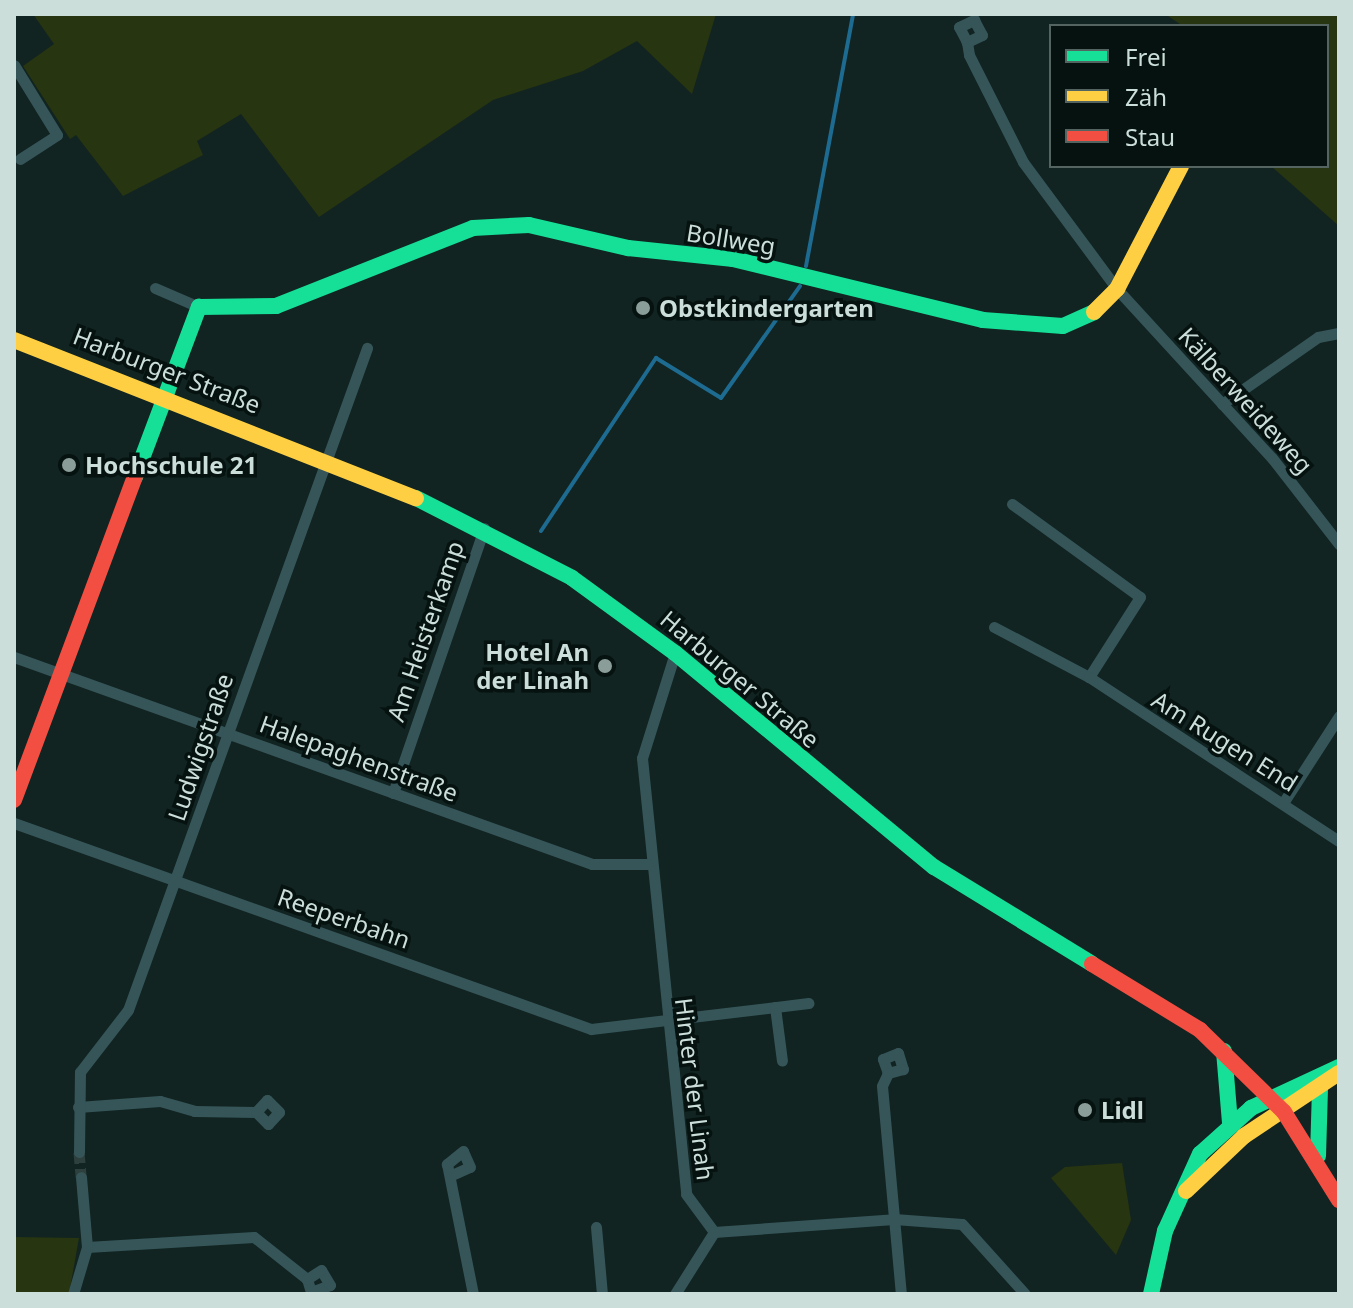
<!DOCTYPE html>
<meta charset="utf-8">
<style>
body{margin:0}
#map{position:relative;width:1353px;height:1308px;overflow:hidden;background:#112421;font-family:"Noto Sans",sans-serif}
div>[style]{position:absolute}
.green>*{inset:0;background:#273510}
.stream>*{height:4px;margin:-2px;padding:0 2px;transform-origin:2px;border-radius:2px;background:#1e6b92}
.street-tunnel>*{height:11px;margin-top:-5.5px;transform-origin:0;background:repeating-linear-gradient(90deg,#2d403d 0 11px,transparent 0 16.5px)}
.street>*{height:11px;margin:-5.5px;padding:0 5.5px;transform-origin:5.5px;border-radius:5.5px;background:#365559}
.fast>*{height:16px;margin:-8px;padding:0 8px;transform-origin:8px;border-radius:8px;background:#16e098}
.slow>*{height:16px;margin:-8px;padding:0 8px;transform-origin:8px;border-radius:8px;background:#ffcf43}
.jam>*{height:16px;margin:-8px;padding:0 8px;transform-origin:8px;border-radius:8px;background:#f24e42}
.dots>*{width:22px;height:22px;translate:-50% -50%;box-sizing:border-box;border:4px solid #05120f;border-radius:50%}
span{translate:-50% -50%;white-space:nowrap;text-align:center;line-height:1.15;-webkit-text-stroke:7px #05120f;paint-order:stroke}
.street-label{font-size:24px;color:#cbded9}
.poi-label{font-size:24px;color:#cbded9;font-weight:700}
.left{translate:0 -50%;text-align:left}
.right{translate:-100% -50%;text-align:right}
.frame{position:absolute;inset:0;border:16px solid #cbded9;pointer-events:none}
.legend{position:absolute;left:1049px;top:24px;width:280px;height:144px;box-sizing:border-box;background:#05120f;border:2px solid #546460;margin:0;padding:10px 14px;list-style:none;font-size:24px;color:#cbded9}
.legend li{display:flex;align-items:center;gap:16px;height:40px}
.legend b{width:40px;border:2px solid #546460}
</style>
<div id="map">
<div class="green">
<div style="clip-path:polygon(33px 14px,716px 14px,692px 94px,637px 41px,583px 71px,493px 100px,319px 217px,241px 114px,197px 141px,203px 155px,123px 196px,76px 135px,70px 139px,23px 66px,54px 44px)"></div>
<div style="clip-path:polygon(1165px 14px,1339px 14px,1339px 226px,1271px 166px,1327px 166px,1327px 26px,1183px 26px)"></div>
<div style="clip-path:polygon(1122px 1163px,1131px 1220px,1116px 1255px,1051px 1178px,1065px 1167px)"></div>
<div style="clip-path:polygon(14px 1237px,79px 1238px,69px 1294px,14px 1294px)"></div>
</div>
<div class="stream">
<div style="left:806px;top:266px;width:256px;rotate:-79.4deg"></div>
<div style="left:541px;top:531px;width:208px;rotate:-56.4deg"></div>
<div style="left:656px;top:358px;width:76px;rotate:31.6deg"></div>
<div style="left:721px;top:398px;width:137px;rotate:-54.8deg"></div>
</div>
<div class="street-tunnel">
<div style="left:79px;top:1152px;width:25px;rotate:85deg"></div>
</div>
<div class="street">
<div style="left:967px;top:42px;width:17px;rotate:-118deg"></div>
<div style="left:959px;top:27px;width:17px;rotate:-25deg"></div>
<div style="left:974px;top:20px;width:17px;rotate:62deg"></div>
<div style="left:982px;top:35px;width:17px;rotate:155deg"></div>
<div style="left:967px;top:42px;width:13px;rotate:81deg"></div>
<div style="left:969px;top:55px;width:120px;rotate:63.2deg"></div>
<div style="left:1023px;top:162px;width:158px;rotate:53.5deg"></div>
<div style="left:1117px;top:289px;width:229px;rotate:47.5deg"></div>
<div style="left:1272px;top:458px;width:109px;rotate:52.1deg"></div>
<div style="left:14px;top:65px;width:82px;rotate:58.4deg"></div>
<div style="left:57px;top:135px;width:44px;rotate:147deg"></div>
<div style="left:155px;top:288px;width:48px;rotate:23.4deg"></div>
<div style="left:1222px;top:404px;width:117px;rotate:-34.9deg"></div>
<div style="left:1318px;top:337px;width:21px;rotate:-11deg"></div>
<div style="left:1012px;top:504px;width:158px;rotate:36deg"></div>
<div style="left:1140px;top:597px;width:95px;rotate:122.5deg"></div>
<div style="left:994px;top:627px;width:107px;rotate:27.8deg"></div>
<div style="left:1089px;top:677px;width:299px;rotate:33.3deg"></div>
<div style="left:675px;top:653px;width:110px;rotate:107.4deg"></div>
<div style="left:642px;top:758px;width:438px;rotate:84.2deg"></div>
<div style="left:686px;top:1194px;width:47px;rotate:53.6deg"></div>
<div style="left:714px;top:1232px;width:180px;rotate:-4.1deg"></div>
<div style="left:894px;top:1219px;width:68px;rotate:4.2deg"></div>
<div style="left:962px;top:1224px;width:94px;rotate:48deg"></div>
<div style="left:14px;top:657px;width:614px;rotate:19.7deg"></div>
<div style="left:592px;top:864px;width:56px"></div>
<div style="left:393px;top:793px;width:280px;rotate:-71deg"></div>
<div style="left:1283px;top:803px;width:103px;rotate:-57.2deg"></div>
<div style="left:14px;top:823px;width:613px;rotate:19.65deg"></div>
<div style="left:591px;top:1029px;width:219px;rotate:-6.8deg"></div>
<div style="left:775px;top:1007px;width:54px;rotate:82.6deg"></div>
<div style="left:888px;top:1073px;width:15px;rotate:-110deg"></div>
<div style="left:883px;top:1059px;width:16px;rotate:-22deg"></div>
<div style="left:898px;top:1053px;width:17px;rotate:73deg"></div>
<div style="left:903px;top:1069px;width:16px;rotate:165deg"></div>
<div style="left:888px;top:1073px;width:14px;rotate:115deg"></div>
<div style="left:882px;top:1086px;width:209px;rotate:84.8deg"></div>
<div style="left:78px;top:1107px;width:82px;rotate:-4.2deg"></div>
<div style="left:160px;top:1101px;width:35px;rotate:16deg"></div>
<div style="left:194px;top:1111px;width:62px;rotate:0.9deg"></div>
<div style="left:256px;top:1112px;width:17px;rotate:45deg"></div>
<div style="left:268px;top:1124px;width:16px;rotate:-47deg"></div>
<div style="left:279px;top:1112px;width:17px;rotate:-135deg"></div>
<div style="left:267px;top:1100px;width:16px;rotate:133deg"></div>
<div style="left:79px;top:1152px;width:80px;rotate:-89.3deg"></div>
<div style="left:80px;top:1072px;width:78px;rotate:-52.3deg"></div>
<div style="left:128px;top:1010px;width:704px;rotate:-70.15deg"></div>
<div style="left:454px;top:1174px;width:17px;rotate:-24deg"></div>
<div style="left:470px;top:1167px;width:17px;rotate:-114deg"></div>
<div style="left:463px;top:1151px;width:21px;rotate:141deg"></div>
<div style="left:447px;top:1164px;width:133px;rotate:78.7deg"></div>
<div style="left:596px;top:1227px;width:67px;rotate:84.9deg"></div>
<div style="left:87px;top:1247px;width:167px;rotate:-3.4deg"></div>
<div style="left:254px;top:1237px;width:68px;rotate:38.4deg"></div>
<div style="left:307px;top:1279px;width:14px;rotate:73deg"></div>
<div style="left:311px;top:1292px;width:20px;rotate:-20deg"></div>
<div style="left:330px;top:1285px;width:17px;rotate:-121deg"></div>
<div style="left:321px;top:1270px;width:17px;rotate:147deg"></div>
<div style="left:73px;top:1294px;width:49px;rotate:-73.4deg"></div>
<div style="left:87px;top:1247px;width:70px;rotate:-94.9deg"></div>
<div style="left:675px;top:1294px;width:73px;rotate:-57.8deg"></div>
</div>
<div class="fast">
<div style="left:135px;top:477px;width:182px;rotate:-69.4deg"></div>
<div style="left:199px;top:307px;width:77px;rotate:-0.7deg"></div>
<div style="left:276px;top:306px;width:212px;rotate:-21.6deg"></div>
<div style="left:473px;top:228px;width:56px;rotate:-3.1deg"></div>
<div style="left:529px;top:225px;width:102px;rotate:13.1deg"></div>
<div style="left:628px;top:248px;width:106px;rotate:6deg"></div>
<div style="left:733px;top:259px;width:257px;rotate:13.7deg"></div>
<div style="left:983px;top:320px;width:80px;rotate:4.3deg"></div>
<div style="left:1063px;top:326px;width:34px;rotate:-24deg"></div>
<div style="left:416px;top:498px;width:175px;rotate:27.1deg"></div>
<div style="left:572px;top:578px;width:127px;rotate:36.1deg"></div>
<div style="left:675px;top:653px;width:336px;rotate:39.6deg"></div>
<div style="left:934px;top:867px;width:185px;rotate:31.5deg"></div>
<div style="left:1224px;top:1051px;width:72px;rotate:85.2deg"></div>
<div style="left:1318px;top:1156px;width:68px;rotate:-88.3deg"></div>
<div style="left:1151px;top:1294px;width:65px;rotate:-77.5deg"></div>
<div style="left:1165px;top:1231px;width:85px;rotate:-65.6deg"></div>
<div style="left:1200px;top:1154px;width:69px;rotate:-42deg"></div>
<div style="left:1251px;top:1108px;width:97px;rotate:-25deg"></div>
</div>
<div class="slow">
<div style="left:1094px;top:312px;width:33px;rotate:-45deg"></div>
<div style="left:1117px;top:289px;width:139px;rotate:-62.5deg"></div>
<div style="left:14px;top:340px;width:432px;rotate:21.5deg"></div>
<div style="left:1186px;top:1191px;width:80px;rotate:-43.5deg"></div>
<div style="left:1244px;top:1136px;width:114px;rotate:-33.6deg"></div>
</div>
<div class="jam">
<div style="left:14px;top:800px;width:345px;rotate:-69.5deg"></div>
<div style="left:1092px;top:964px;width:127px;rotate:31.4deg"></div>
<div style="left:1200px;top:1030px;width:117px;rotate:44.3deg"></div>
<div style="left:1284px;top:1112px;width:104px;rotate:58deg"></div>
</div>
<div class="dots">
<div style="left:643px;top:308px;background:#8a9d99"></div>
<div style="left:69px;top:465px;background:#8a9d99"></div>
<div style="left:605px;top:666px;background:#8a9d99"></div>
<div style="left:1085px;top:1110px;background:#8a9d99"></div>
</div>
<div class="street-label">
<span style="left:731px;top:239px;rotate:9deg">Bollweg</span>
<span style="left:167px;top:370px;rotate:21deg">Harburger Straße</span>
<span style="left:1246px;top:400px;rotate:48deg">Kälberweideweg</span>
<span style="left:425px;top:631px;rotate:-71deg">Am Heisterkamp</span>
<span style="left:740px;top:679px;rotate:40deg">Harburger Straße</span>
<span style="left:1225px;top:741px;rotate:32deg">Am Rugen End</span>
<span style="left:200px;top:747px;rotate:-71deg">Ludwigstraße</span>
<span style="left:359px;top:758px;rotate:20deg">Halepaghenstraße</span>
<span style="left:344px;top:918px;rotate:19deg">Reeperbahn</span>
<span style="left:695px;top:1089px;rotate:83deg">Hinter der Linah</span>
</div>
<div class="poi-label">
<span class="left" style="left:659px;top:308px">Obstkindergarten</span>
<span class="left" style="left:85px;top:465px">Hochschule 21</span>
<span class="right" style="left:589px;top:666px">Hotel An<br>der Linah</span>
<span class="left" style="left:1101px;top:1110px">Lidl</span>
</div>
<div class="frame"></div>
<ul class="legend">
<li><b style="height:10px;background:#16e098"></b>Frei</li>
<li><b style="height:10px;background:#ffcf43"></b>Zäh</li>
<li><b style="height:10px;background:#f24e42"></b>Stau</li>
</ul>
</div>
